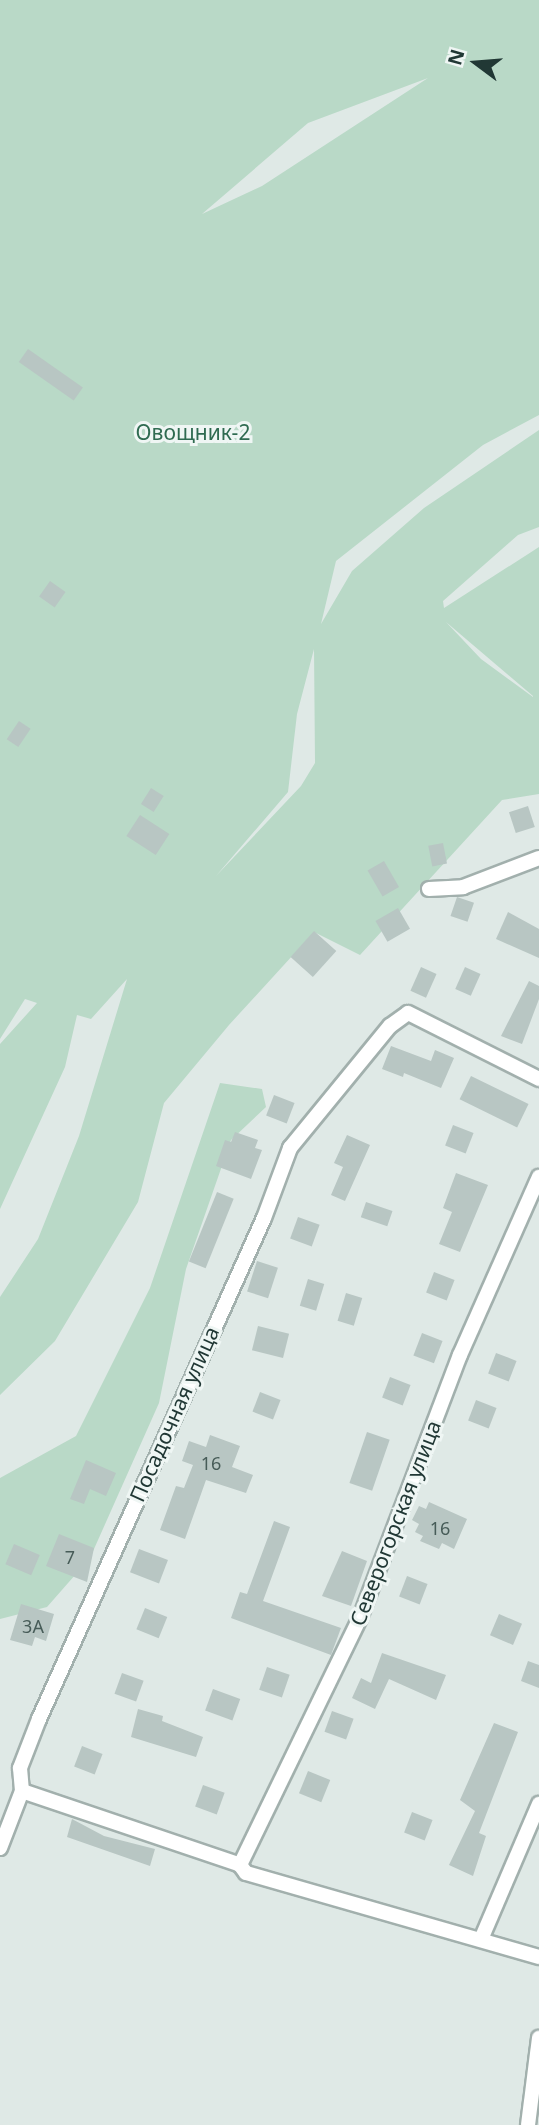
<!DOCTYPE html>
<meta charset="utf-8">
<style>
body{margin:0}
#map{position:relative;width:539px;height:2125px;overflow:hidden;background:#dfe9e6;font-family:"Noto Sans",sans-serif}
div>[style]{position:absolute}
.green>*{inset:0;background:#b9d9c7}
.building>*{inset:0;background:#b8c6c3;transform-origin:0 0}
.roads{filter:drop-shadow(2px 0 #a2b0ad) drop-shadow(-2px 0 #a2b0ad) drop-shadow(0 2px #a2b0ad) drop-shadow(0 -2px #a2b0ad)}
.minor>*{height:14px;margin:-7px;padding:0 7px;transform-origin:7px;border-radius:7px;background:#fff}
span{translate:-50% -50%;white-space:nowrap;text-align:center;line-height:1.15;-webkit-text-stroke:6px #eff6f4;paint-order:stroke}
.number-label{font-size:18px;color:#475c58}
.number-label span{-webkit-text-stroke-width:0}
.park-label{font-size:21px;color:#2f6b51}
.street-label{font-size:21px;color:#213835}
.north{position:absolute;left:441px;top:28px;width:70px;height:70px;-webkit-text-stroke:5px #eff6f4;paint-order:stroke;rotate:286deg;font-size:19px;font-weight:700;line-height:28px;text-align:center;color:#213835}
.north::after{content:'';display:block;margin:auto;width:24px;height:32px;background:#213835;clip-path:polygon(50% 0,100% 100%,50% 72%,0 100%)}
</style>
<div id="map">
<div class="green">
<div style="clip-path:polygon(evenodd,0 0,539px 0,539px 415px,483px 445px,336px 561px,321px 624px,352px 571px,424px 508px,539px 430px,539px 527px,518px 535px,443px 601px,444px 608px,539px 547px,539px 794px,502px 800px,360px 955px,314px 932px,229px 1025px,164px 1103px,138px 1202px,55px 1341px,0 1395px,0 1297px,38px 1239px,79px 1136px,127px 979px,91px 1019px,77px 1015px,65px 1067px,0 1209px,0 1044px,37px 1003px,25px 999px,0 1039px,0 0,428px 78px,262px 186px,202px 214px,308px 123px,428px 78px,0 0,446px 622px,533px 696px,533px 697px,481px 659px,446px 622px,0 0,314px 649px,315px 763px,301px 786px,216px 876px,288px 792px,297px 714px,314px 649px)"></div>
<div style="clip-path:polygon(220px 1083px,262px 1089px,266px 1107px,231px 1140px,186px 1269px,159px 1403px,90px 1558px,47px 1607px,0 1619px,0 1478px,76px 1436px,150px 1288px)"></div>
</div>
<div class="building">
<div style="left:28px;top:349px;width:67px;height:16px;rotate:35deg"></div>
<div style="left:50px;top:581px;width:19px;height:19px;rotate:35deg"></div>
<div style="left:19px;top:721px;width:14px;height:22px;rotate:34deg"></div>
<div style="left:151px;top:788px;width:15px;height:19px;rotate:32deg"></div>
<div style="left:528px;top:806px;width:22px;height:20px;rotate:72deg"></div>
<div style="left:140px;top:815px;width:35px;height:25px;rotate:33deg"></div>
<div style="left:443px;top:843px;width:21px;height:15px;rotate:79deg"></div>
<div style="left:384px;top:861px;width:30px;height:19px;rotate:60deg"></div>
<div style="left:457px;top:897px;width:18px;height:20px;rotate:19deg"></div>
<div style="left:398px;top:908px;width:24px;height:26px;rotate:60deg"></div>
<div style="clip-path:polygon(508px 912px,539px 929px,539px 958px,496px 939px)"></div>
<div style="left:314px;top:931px;width:30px;height:35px;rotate:42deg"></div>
<div style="left:421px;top:967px;width:17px;height:26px;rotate:24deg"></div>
<div style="left:465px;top:967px;width:17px;height:24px;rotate:24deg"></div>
<div style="clip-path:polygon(529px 981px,539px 986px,539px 999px,522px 1044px,501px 1036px)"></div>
<div style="clip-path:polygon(391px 1046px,431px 1061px,435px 1050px,454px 1058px,441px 1088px,404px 1073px,403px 1077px,382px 1069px)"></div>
<div style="left:471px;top:1076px;width:64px;height:26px;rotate:26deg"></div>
<div style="left:274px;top:1095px;width:22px;height:22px;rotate:21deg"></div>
<div style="left:453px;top:1125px;width:22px;height:22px;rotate:21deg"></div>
<div style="clip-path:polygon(235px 1132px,258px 1140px,255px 1148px,262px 1150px,251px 1179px,216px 1166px,225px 1140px,231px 1142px)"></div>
<div style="clip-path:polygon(347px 1135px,370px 1145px,345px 1201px,331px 1195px,343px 1167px,334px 1163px)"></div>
<div style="clip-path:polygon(456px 1173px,488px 1185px,460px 1252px,439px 1244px,452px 1212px,443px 1208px)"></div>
<div style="left:217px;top:1192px;width:18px;height:75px;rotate:22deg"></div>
<div style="left:366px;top:1202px;width:28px;height:16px;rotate:19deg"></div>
<div style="left:298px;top:1217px;width:23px;height:23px;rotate:20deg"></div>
<div style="left:257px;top:1261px;width:22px;height:32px;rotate:18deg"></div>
<div style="left:434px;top:1272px;width:22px;height:22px;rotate:21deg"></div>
<div style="left:308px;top:1279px;width:17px;height:28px;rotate:17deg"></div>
<div style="left:346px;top:1293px;width:17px;height:29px;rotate:17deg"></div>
<div style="left:258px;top:1326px;width:32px;height:25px;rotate:14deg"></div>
<div style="left:422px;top:1333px;width:22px;height:24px;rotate:21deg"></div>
<div style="left:496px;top:1353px;width:22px;height:22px;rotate:21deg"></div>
<div style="left:390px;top:1377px;width:22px;height:22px;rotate:21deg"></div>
<div style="left:260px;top:1392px;width:22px;height:21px;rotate:21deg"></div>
<div style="left:476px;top:1400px;width:22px;height:22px;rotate:21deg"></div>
<div style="left:367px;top:1432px;width:24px;height:54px;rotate:19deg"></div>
<div style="clip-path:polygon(210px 1435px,240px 1446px,232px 1467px,253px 1475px,246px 1493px,206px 1480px,185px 1539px,160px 1530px,176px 1486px,184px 1488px,193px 1465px,182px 1461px,189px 1441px,206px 1447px)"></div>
<div style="clip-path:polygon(86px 1460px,116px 1473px,106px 1496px,90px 1489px,84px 1504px,70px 1499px)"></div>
<div style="clip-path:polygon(429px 1502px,467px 1519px,454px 1549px,442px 1543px,439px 1549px,420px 1541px,423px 1536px,415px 1532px,419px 1524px,412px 1520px,419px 1506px,426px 1509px)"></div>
<div style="clip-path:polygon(274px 1521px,290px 1527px,263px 1601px,341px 1628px,331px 1655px,231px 1618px,240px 1592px,247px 1594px)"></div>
<div style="clip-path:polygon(59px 1534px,94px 1548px,87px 1582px,46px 1566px)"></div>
<div style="left:14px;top:1544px;width:28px;height:22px;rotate:23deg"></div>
<div style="left:139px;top:1549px;width:31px;height:25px;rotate:21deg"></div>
<div style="clip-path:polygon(342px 1551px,367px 1561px,351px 1606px,322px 1596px)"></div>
<div style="left:407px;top:1576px;width:22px;height:22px;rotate:21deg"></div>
<div style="clip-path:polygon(21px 1604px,54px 1614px,46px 1641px,35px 1637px,32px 1646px,10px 1640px)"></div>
<div style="left:145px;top:1608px;width:24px;height:23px;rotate:22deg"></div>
<div style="left:499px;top:1614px;width:25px;height:23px;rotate:23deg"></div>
<div style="clip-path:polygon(382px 1653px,446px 1675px,436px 1700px,389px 1679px,375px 1709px,352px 1698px,361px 1678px,371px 1683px)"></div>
<div style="clip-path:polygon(528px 1661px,539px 1665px,539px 1688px,521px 1681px)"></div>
<div style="left:267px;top:1667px;width:24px;height:24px;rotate:19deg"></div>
<div style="left:122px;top:1673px;width:23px;height:22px;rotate:20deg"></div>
<div style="left:213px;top:1689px;width:29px;height:23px;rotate:20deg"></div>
<div style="clip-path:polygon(138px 1709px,163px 1716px,162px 1721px,203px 1737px,196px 1757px,131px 1737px)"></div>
<div style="left:332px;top:1711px;width:23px;height:22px;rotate:20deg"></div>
<div style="clip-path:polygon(494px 1723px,518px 1732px,479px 1833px,486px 1836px,473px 1876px,449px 1865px,475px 1811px,460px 1800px)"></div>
<div style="left:82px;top:1746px;width:22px;height:22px;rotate:21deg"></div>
<div style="left:308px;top:1771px;width:24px;height:24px;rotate:22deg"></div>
<div style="left:203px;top:1785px;width:23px;height:23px;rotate:20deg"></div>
<div style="left:412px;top:1812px;width:22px;height:22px;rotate:21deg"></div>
<div style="clip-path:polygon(72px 1819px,104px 1836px,155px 1849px,150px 1866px,67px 1837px)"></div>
</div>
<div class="roads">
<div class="minor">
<div style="left:429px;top:889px;width:34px;rotate:-3deg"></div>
<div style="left:463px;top:887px;width:81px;rotate:-20.9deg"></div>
<div style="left:22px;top:1791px;width:230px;rotate:18.7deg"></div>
<div style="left:240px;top:1865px;width:10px;rotate:53deg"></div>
<div style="left:246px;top:1873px;width:305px;rotate:16deg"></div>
<div style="left:0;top:1848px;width:61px;rotate:-68.9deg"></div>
<div style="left:22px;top:1791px;width:23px;rotate:-95deg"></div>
<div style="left:20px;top:1768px;width:53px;rotate:-68.8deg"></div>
<div style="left:39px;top:1719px;width:549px;rotate:-65.82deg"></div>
<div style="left:264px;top:1218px;width:75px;rotate:-69.6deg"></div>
<div style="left:290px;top:1148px;width:158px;rotate:-50.7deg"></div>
<div style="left:390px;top:1026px;width:22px;rotate:-36deg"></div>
<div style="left:408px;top:1013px;width:147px;rotate:26.7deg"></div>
<div style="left:240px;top:1865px;width:275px;rotate:-64.1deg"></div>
<div style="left:360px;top:1618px;width:281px;rotate:-69.2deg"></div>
<div style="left:460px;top:1355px;width:195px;rotate:-66.1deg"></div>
<div style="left:482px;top:1937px;width:145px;rotate:-66.8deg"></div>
<div style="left:528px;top:2125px;width:88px;rotate:-82.8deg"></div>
</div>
</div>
<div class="number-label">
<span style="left:211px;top:1463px">16</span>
<span style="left:440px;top:1528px">16</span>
<span style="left:70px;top:1557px">7</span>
<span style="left:33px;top:1626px">3А</span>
</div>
<div class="park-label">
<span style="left:193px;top:432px">Овощник-2</span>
</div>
<div class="street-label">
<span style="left:174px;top:1414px;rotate:-66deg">Посадочная улица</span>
<span style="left:395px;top:1523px;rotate:-69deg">Северогорская улица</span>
</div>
<div class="north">N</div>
</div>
